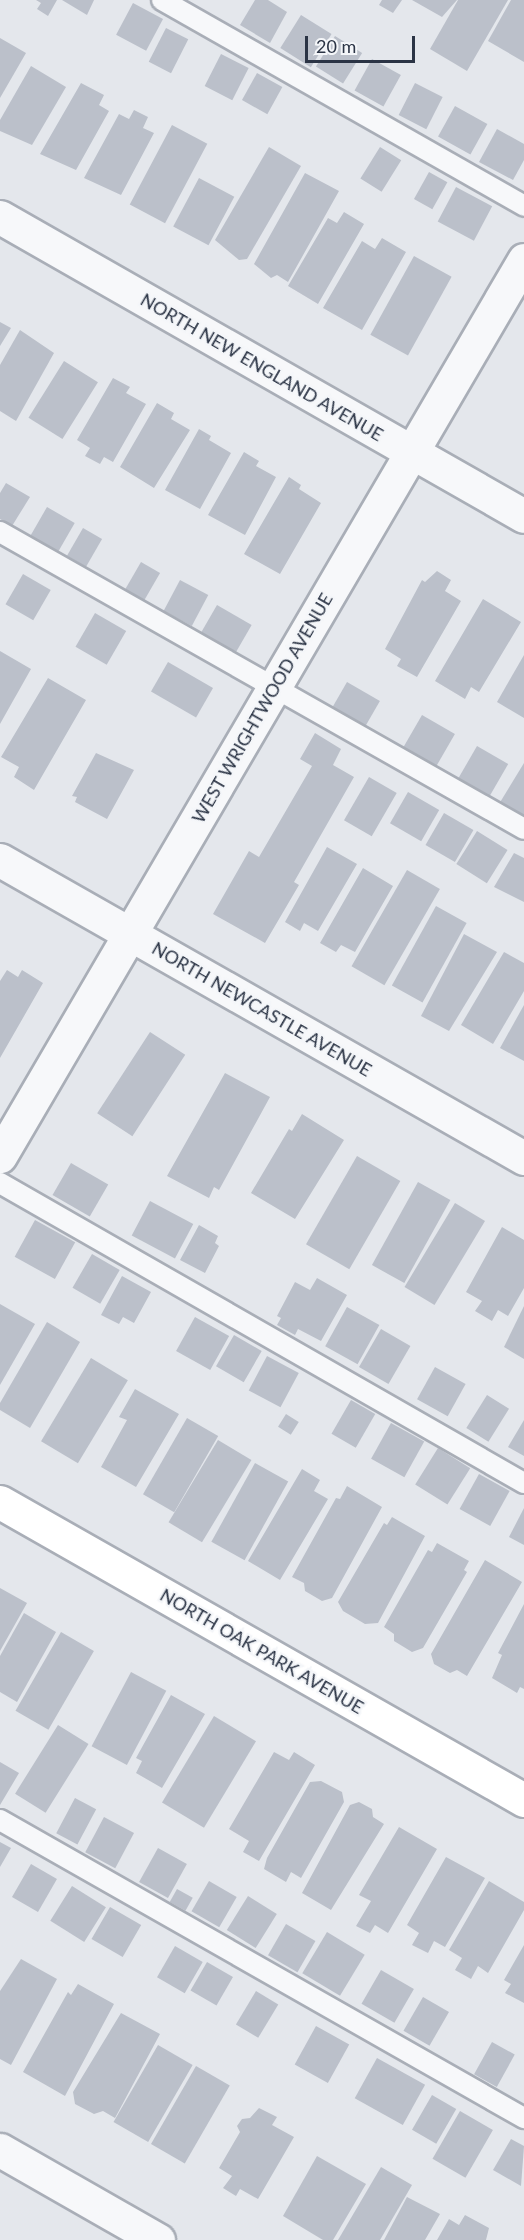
<!DOCTYPE html>
<style>
body{margin:0}
#map{position:relative;width:524px;height:2240px;overflow:hidden;background:#e4e7ec;font-family:Lato,sans-serif}
div>[style]{position:absolute}
.building>*{inset:0;background:#bbc0ca;transform-origin:0 0}
.roads{filter:drop-shadow(2px 0 #a9aeb7) drop-shadow(-2px 0 #a9aeb7) drop-shadow(0 2px #a9aeb7) drop-shadow(0 -2px #a9aeb7)}
.lane>*{height:20px;margin:-10px;padding:0 10px;transform-origin:10px;border-radius:10px;background:#f7f8fa}
.street>*{height:33px;margin:-16.5px;padding:0 16.5px;transform-origin:16.5px;border-radius:16.5px;background:#f7f8fa}
.secondary>*{height:33px;margin:-16.5px;padding:0 16.5px;transform-origin:16.5px;border-radius:16.5px;background:#fff}
span{translate:-50% -50%;white-space:nowrap;text-align:center;line-height:1.15;-webkit-text-stroke:4.5px #f4f6f9;paint-order:stroke}
.street-label{font-size:18px;color:#2b3445}
.scale{position:absolute;left:305px;top:36px;width:110px;height:27px;box-sizing:border-box;border:3px solid #2b3445;border-top:0;padding-left:8px;font-size:18px;line-height:21px;white-space:nowrap;color:#2b3445;-webkit-text-stroke:4px #f4f6f9;paint-order:stroke}
</style>
<div id="map">
<div class="building">
<div style="clip-path:polygon(36px 0,57px 0,48px 16px,37px 9px,41px 3px)"></div>
<div style="clip-path:polygon(62px 0,94px 0,87px 15px)"></div>
<div style="clip-path:polygon(255px 0,268px 0,287px 12px,270px 43px,240px 25px)"></div>
<div style="clip-path:polygon(382px 0,402px 0,393px 13px,379px 5px)"></div>
<div style="clip-path:polygon(412px 0,457px 0,442px 17px)"></div>
<div style="clip-path:polygon(458px 0,508px 0,467px 71px,430px 49px)"></div>
<div style="clip-path:polygon(511px 0,524px 0,524px 62px,488px 41px)"></div>
<div style="left:133px;top:3px;width:34px;height:36px;rotate:28deg"></div>
<div style="left:301px;top:15px;width:36px;height:39px;rotate:32deg"></div>
<div style="left:166px;top:28px;width:25px;height:38px;rotate:27deg"></div>
<div style="left:335px;top:36px;width:32px;height:36px;rotate:32deg"></div>
<div style="clip-path:polygon(0 38px,26px 53px,0 98px)"></div>
<div style="left:221px;top:54px;width:31px;height:36px;rotate:27deg"></div>
<div style="left:372px;top:59px;width:33px;height:36px;rotate:29deg"></div>
<div style="clip-path:polygon(31px 66px,66px 87px,32px 145px,0 131px,0 120px)"></div>
<div style="left:257px;top:73px;width:29px;height:31px;rotate:29deg"></div>
<div style="clip-path:polygon(81px 83px,104px 95px,99px 105px,109px 111px,76px 170px,40px 154px)"></div>
<div style="left:415px;top:83px;width:31px;height:36px;rotate:27deg"></div>
<div style="left:455px;top:106px;width:37px;height:35px;rotate:29deg"></div>
<div style="clip-path:polygon(134px 110px,148px 117px,143px 128px,154px 133px,121px 195px,84px 178px,119px 114px,129px 119px)"></div>
<div style="left:172px;top:125px;width:40px;height:90px;rotate:28deg"></div>
<div style="clip-path:polygon(497px 129px,524px 144px,524px 160px,513px 180px,479px 162px)"></div>
<div style="clip-path:polygon(269px 147px,301px 166px,247px 259px,239px 260px,215px 240px)"></div>
<div style="left:380px;top:147px;width:25px;height:37px;rotate:32deg"></div>
<div style="left:429px;top:172px;width:21px;height:31px;rotate:29deg"></div>
<div style="clip-path:polygon(305px 173px,339px 191px,288px 282px,277px 275px,271px 278px,254px 264px)"></div>
<div style="left:199px;top:178px;width:40px;height:55px;rotate:28deg"></div>
<div style="left:456px;top:187px;width:41px;height:39px;rotate:28deg"></div>
<div style="clip-path:polygon(344px 212px,364px 224px,318px 304px,288px 286px,328px 218px,337px 223px)"></div>
<div style="clip-path:polygon(382px 238px,406px 252px,362px 330px,323px 308px,362px 241px,375px 249px)"></div>
<div style="left:414px;top:256px;width:43px;height:90px;rotate:29deg"></div>
<div style="clip-path:polygon(0 322px,11px 328px,0 346px)"></div>
<div style="clip-path:polygon(20px 330px,54px 353px,16px 421px,0 411px,0 365px)"></div>
<div style="left:64px;top:361px;width:40px;height:67px;rotate:32deg"></div>
<div style="clip-path:polygon(113px 378px,130px 387px,126px 393px,146px 404px,113px 462px,104px 457px,100px 464px,85px 456px,90px 448px,77px 440px)"></div>
<div style="clip-path:polygon(157px 403px,174px 413px,171px 419px,190px 430px,154px 488px,120px 467px)"></div>
<div style="clip-path:polygon(199px 429px,211px 436px,209px 440px,231px 453px,200px 509px,165px 490px)"></div>
<div style="clip-path:polygon(244px 452px,259px 461px,256px 466px,276px 477px,245px 535px,208px 515px)"></div>
<div style="clip-path:polygon(289px 477px,301px 485px,299px 489px,321px 503px,280px 574px,244px 554px)"></div>
<div style="clip-path:polygon(6px 483px,30px 497px,12px 526px,0 519px,0 493px)"></div>
<div style="left:47px;top:507px;width:32px;height:36px;rotate:30deg"></div>
<div style="left:83px;top:528px;width:22px;height:32px;rotate:30deg"></div>
<div style="left:141px;top:562px;width:22px;height:33px;rotate:30deg"></div>
<div style="clip-path:polygon(437px 571px,451px 580px,445px 591px,461px 601px,417px 677px,397px 666px,401px 659px,385px 649px,422px 580px,425px 582px)"></div>
<div style="left:23px;top:574px;width:32px;height:35px;rotate:30deg"></div>
<div style="left:180px;top:580px;width:32px;height:35px;rotate:28deg"></div>
<div style="clip-path:polygon(483px 599px,521px 622px,479px 692px,471px 687px,465px 699px,435px 681px)"></div>
<div style="left:217px;top:605px;width:40px;height:37px;rotate:30deg"></div>
<div style="left:95px;top:613px;width:36px;height:39px;rotate:30deg"></div>
<div style="clip-path:polygon(0 651px,31px 669px,0 724px)"></div>
<div style="clip-path:polygon(524px 655px,524px 718px,497px 702px)"></div>
<div style="left:168px;top:662px;width:52px;height:34px;rotate:30deg"></div>
<div style="clip-path:polygon(48px 678px,86px 700px,34px 790px,14px 777px,19px 767px,1px 757px)"></div>
<div style="left:347px;top:682px;width:38px;height:32px;rotate:30deg"></div>
<div style="left:422px;top:715px;width:38px;height:37px;rotate:30deg"></div>
<div style="clip-path:polygon(315px 733px,341px 749px,333px 765px,354px 777px,294px 882px,299px 885px,265px 943px,213px 914px,249px 851px,259px 857px,312px 766px,300px 759px)"></div>
<div style="left:477px;top:746px;width:36px;height:39px;rotate:30deg"></div>
<div style="clip-path:polygon(96px 753px,134px 770px,107px 819px,75px 802px,77px 797px,72px 796px)"></div>
<div style="clip-path:polygon(524px 763px,524px 818px,499px 804px)"></div>
<div style="left:369px;top:777px;width:32px;height:50px;rotate:30deg"></div>
<div style="left:408px;top:792px;width:36px;height:36px;rotate:30deg"></div>
<div style="left:444px;top:813px;width:34px;height:37px;rotate:30deg"></div>
<div style="left:477px;top:831px;width:36px;height:39px;rotate:32deg"></div>
<div style="clip-path:polygon(327px 847px,357px 864px,318px 931px,304px 923px,300px 931px,285px 922px)"></div>
<div style="clip-path:polygon(514px 853px,524px 858px,524px 902px,494px 887px)"></div>
<div style="clip-path:polygon(363px 868px,393px 886px,355px 952px,341px 945px,336px 952px,320px 943px)"></div>
<div style="left:407px;top:870px;width:38px;height:111px;rotate:30deg"></div>
<div style="left:436px;top:906px;width:35px;height:91px;rotate:29deg"></div>
<div style="clip-path:polygon(464px 934px,497px 952px,449px 1031px,421px 1016px)"></div>
<div style="clip-path:polygon(504px 952px,524px 963px,524px 991px,493px 1044px,461px 1025px)"></div>
<div style="clip-path:polygon(7px 970px,18px 977px,22px 970px,43px 983px,0 1058px,0 981px)"></div>
<div style="clip-path:polygon(524px 1005px,524px 1061px,500px 1048px)"></div>
<div style="left:150px;top:1032px;width:42px;height:97px;rotate:33deg"></div>
<div style="clip-path:polygon(225px 1073px,270px 1097px,219px 1190px,214px 1187px,209px 1198px,167px 1176px)"></div>
<div style="clip-path:polygon(302px 1114px,344px 1140px,295px 1219px,251px 1193px,289px 1129px,292px 1131px)"></div>
<div style="left:357px;top:1156px;width:50px;height:102px;rotate:30deg"></div>
<div style="left:71px;top:1163px;width:43px;height:37px;rotate:30deg"></div>
<div style="left:418px;top:1182px;width:37px;height:95px;rotate:29deg"></div>
<div style="left:150px;top:1201px;width:49px;height:39px;rotate:28deg"></div>
<div style="left:455px;top:1203px;width:35px;height:98px;rotate:31deg"></div>
<div style="left:35px;top:1220px;width:46px;height:42px;rotate:29deg"></div>
<div style="clip-path:polygon(199px 1225px,218px 1236px,215px 1243px,219px 1246px,205px 1273px,180px 1260px)"></div>
<div style="clip-path:polygon(502px 1227px,524px 1240px,524px 1288px,508px 1316px,498px 1310px,492px 1321px,475px 1311px,482px 1301px,466px 1292px)"></div>
<div style="left:92px;top:1254px;width:32px;height:39px;rotate:30deg"></div>
<div style="clip-path:polygon(122px 1276px,151px 1292px,134px 1323px,123px 1317px,119px 1324px,101px 1315px)"></div>
<div style="clip-path:polygon(317px 1278px,347px 1295px,321px 1341px,298px 1329px,295px 1335px,277px 1325px,281px 1318px,277px 1316px,295px 1282px,310px 1290px)"></div>
<div style="clip-path:polygon(0 1304px,35px 1324px,0 1385px)"></div>
<div style="clip-path:polygon(524px 1306px,524px 1359px,504px 1347px)"></div>
<div style="left:347px;top:1307px;width:37px;height:45px;rotate:29deg"></div>
<div style="left:195px;top:1317px;width:39px;height:39px;rotate:29deg"></div>
<div style="clip-path:polygon(47px 1322px,80px 1342px,30px 1428px,0 1410px,0 1403px)"></div>
<div style="left:381px;top:1329px;width:34px;height:44px;rotate:30deg"></div>
<div style="left:234px;top:1335px;width:32px;height:36px;rotate:30deg"></div>
<div style="left:267px;top:1356px;width:36px;height:39px;rotate:28deg"></div>
<div style="left:91px;top:1358px;width:43px;height:97px;rotate:31deg"></div>
<div style="left:435px;top:1367px;width:35px;height:37px;rotate:29deg"></div>
<div style="clip-path:polygon(135px 1389px,179px 1414px,136px 1487px,101px 1467px,127px 1420px,119px 1417px)"></div>
<div style="left:487px;top:1395px;width:26px;height:39px;rotate:32deg"></div>
<div style="left:351px;top:1400px;width:28px;height:39px;rotate:30deg"></div>
<div style="left:286px;top:1414px;width:15px;height:15px;rotate:32deg"></div>
<div style="left:187px;top:1418px;width:36px;height:88px;rotate:30deg"></div>
<div style="clip-path:polygon(524px 1420px,524px 1456px,508px 1447px)"></div>
<div style="left:391px;top:1423px;width:38px;height:41px;rotate:29deg"></div>
<div style="left:218px;top:1440px;width:39px;height:96px;rotate:31deg"></div>
<div style="left:438px;top:1448px;width:38px;height:43px;rotate:32deg"></div>
<div style="left:255px;top:1463px;width:38px;height:90px;rotate:29deg"></div>
<div style="clip-path:polygon(302px 1469px,320px 1480px,314px 1491px,328px 1499px,280px 1580px,248px 1561px)"></div>
<div style="left:479px;top:1474px;width:35px;height:40px;rotate:29deg"></div>
<div style="clip-path:polygon(347px 1486px,382px 1507px,332px 1598px,322px 1601px,305px 1591px,304px 1583px,292px 1577px,336px 1498px,340px 1499px)"></div>
<div style="clip-path:polygon(524px 1508px,524px 1545px,509px 1537px)"></div>
<div style="clip-path:polygon(392px 1517px,425px 1536px,378px 1623px,365px 1624px,343px 1611px,338px 1602px,384px 1523px,387px 1525px)"></div>
<div style="clip-path:polygon(437px 1543px,469px 1561px,464px 1570px,467px 1572px,423px 1648px,412px 1652px,394px 1641px,394px 1634px,384px 1627px,428px 1550px,432px 1552px)"></div>
<div style="clip-path:polygon(485px 1560px,522px 1582px,467px 1676px,457px 1670px,450px 1673px,434px 1664px,431px 1654px)"></div>
<div style="clip-path:polygon(0 1588px,27px 1603px,0 1651px)"></div>
<div style="clip-path:polygon(524px 1604px,524px 1689px,520px 1687px,517px 1693px,492px 1678px,502px 1655px,498px 1653px)"></div>
<div style="clip-path:polygon(24px 1613px,56px 1632px,17px 1702px,0 1692px,0 1656px)"></div>
<div style="left:61px;top:1632px;width:38px;height:91px;rotate:30deg"></div>
<div style="left:131px;top:1672px;width:40px;height:84px;rotate:28deg"></div>
<div style="clip-path:polygon(171px 1695px,205px 1714px,162px 1788px,136px 1773px,142px 1761px,136px 1758px)"></div>
<div style="left:214px;top:1716px;width:49px;height:101px;rotate:31deg"></div>
<div style="left:58px;top:1725px;width:36px;height:81px;rotate:32deg"></div>
<div style="clip-path:polygon(274px 1752px,289px 1760px,294px 1752px,315px 1765px,259px 1861px,243px 1852px,249px 1841px,229px 1829px)"></div>
<div style="clip-path:polygon(0 1762px,19px 1773px,0 1805px)"></div>
<div style="clip-path:polygon(321px 1781px,342px 1792px,344px 1802px,301px 1878px,291px 1872px,286px 1882px,264px 1869px,267px 1858px,310px 1782px)"></div>
<div style="left:75px;top:1798px;width:24px;height:40px;rotate:28deg"></div>
<div style="clip-path:polygon(359px 1802px,372px 1809px,373px 1817px,384px 1824px,331px 1910px,302px 1893px,350px 1805px)"></div>
<div style="left:104px;top:1817px;width:34px;height:40px;rotate:28deg"></div>
<div style="clip-path:polygon(399px 1827px,437px 1849px,388px 1933px,375px 1925px,370px 1933px,356px 1926px,371px 1901px,359px 1895px)"></div>
<div style="clip-path:polygon(0 1842px,11px 1848px,0 1867px)"></div>
<div style="left:158px;top:1848px;width:33px;height:39px;rotate:29deg"></div>
<div style="clip-path:polygon(446px 1857px,485px 1878px,445px 1947px,434px 1941px,428px 1953px,412px 1945px,419px 1933px,407px 1925px)"></div>
<div style="left:31px;top:1864px;width:30px;height:38px;rotate:30deg"></div>
<div style="left:209px;top:1881px;width:32px;height:35px;rotate:30deg"></div>
<div style="clip-path:polygon(489px 1881px,524px 1902px,524px 1910px,488px 1973px,478px 1966px,471px 1979px,455px 1970px,462px 1958px,449px 1950px)"></div>
<div style="left:72px;top:1886px;width:40px;height:41px;rotate:32deg"></div>
<div style="left:177px;top:1889px;width:18px;height:15px;rotate:29deg"></div>
<div style="left:248px;top:1896px;width:34px;height:40px;rotate:32deg"></div>
<div style="left:110px;top:1907px;width:36px;height:37px;rotate:30deg"></div>
<div style="left:286px;top:1924px;width:34px;height:36px;rotate:30deg"></div>
<div style="left:327px;top:1932px;width:44px;height:48px;rotate:31deg"></div>
<div style="clip-path:polygon(524px 1945px,524px 2003px,505px 1993px,511px 1984px,504px 1980px)"></div>
<div style="left:175px;top:1946px;width:32px;height:36px;rotate:30deg"></div>
<div style="clip-path:polygon(21px 1959px,57px 1979px,11px 2065px,0 2059px,0 1991px)"></div>
<div style="left:207px;top:1962px;width:30px;height:33px;rotate:30deg"></div>
<div style="left:381px;top:1970px;width:38px;height:39px;rotate:30deg"></div>
<div style="clip-path:polygon(78px 1984px,114px 2004px,65px 2096px,23px 2072px,68px 1992px,71px 1995px)"></div>
<div style="left:256px;top:1991px;width:26px;height:39px;rotate:31deg"></div>
<div style="left:423px;top:1997px;width:30px;height:39px;rotate:30deg"></div>
<div style="clip-path:polygon(121px 2013px,160px 2034px,115px 2118px,103px 2111px,94px 2114px,75px 2104px,73px 2092px)"></div>
<div style="left:316px;top:2026px;width:38px;height:44px;rotate:29deg"></div>
<div style="left:492px;top:2042px;width:26px;height:37px;rotate:29deg"></div>
<div style="left:158px;top:2045px;width:40px;height:89px;rotate:30deg"></div>
<div style="left:377px;top:2058px;width:55px;height:46px;rotate:29deg"></div>
<div style="left:196px;top:2066px;width:39px;height:90px;rotate:30deg"></div>
<div style="left:432px;top:2095px;width:28px;height:40px;rotate:30deg"></div>
<div style="clip-path:polygon(259px 2108px,277px 2117px,272px 2125px,294px 2137px,258px 2199px,240px 2189px,236px 2196px,223px 2188px,232px 2176px,219px 2168px,240px 2132px,237px 2126px,242px 2119px,250px 2118px)"></div>
<div style="left:460px;top:2111px;width:38px;height:55px;rotate:30deg"></div>
<div style="clip-path:polygon(511px 2139px,524px 2146px,521px 2186px,493px 2170px)"></div>
<div style="clip-path:polygon(317px 2156px,366px 2184px,333px 2240px,323px 2240px,283px 2216px)"></div>
<div style="clip-path:polygon(381px 2167px,412px 2185px,380px 2240px,338px 2240px)"></div>
<div style="clip-path:polygon(407px 2197px,440px 2214px,425px 2240px,384px 2240px)"></div>
<div style="clip-path:polygon(465px 2215px,489px 2228px,486px 2240px,437px 2240px,449px 2219px,459px 2225px)"></div>
</div>
<div class="roads">
<div class="lane">
<div style="left:162px;top:0;width:417px;rotate:29.6deg"></div>
<div style="left:0;top:532px;width:602px;rotate:29.54deg"></div>
<div style="left:0;top:1183px;width:604px;rotate:29.79deg"></div>
<div style="left:0;top:1820px;width:603px;rotate:29.63deg"></div>
</div>
<div class="street">
<div style="left:0;top:217px;width:603px;rotate:29.71deg"></div>
<div style="left:0;top:860px;width:603px;rotate:29.63deg"></div>
<div style="left:0;top:1156px;width:1038px;rotate:-59.68deg"></div>
<div style="left:0;top:2150px;width:182px;rotate:29.7deg"></div>
</div>
<div class="secondary">
<div style="left:0;top:1502px;width:603px;rotate:29.63deg"></div>
</div>
</div>
<div class="street-label">
<span style="left:262px;top:367px;rotate:30deg">NORTH NEW ENGLAND AVENUE</span>
<span style="left:262px;top:708px;rotate:-60deg">WEST WRIGHTWOOD AVENUE</span>
<span style="left:262px;top:1009px;rotate:30deg">NORTH NEWCASTLE AVENUE</span>
<span style="left:262px;top:1651px;rotate:30deg">NORTH OAK PARK AVENUE</span>
</div>
<div class="scale">20 m</div>
</div>
